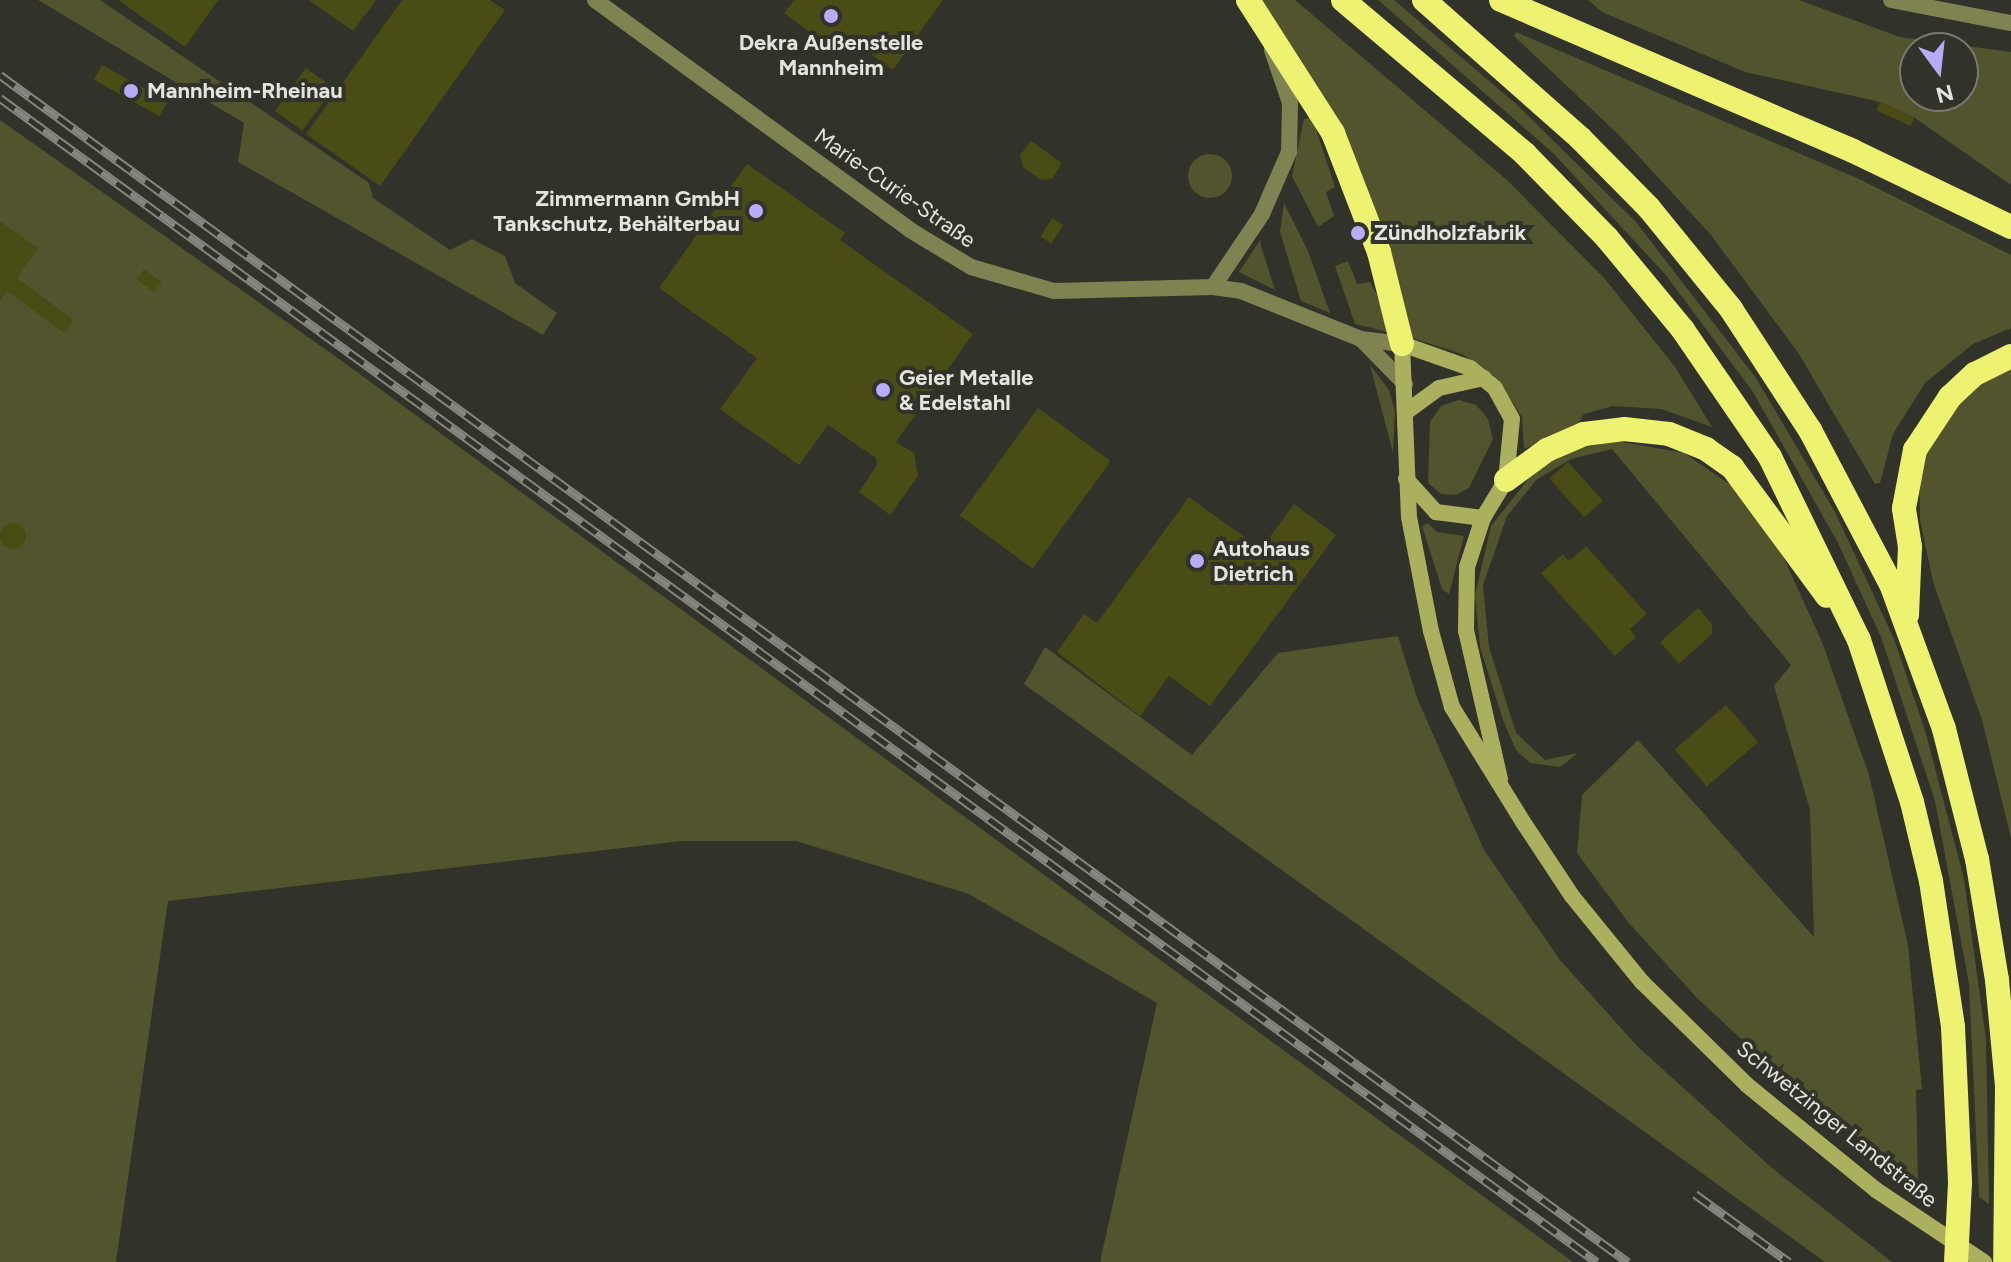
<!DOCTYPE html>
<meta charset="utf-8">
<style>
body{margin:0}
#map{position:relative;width:2011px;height:1262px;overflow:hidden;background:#313229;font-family:Figtree,sans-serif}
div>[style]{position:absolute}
.green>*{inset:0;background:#52542e}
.round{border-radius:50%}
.building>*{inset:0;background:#4a4c15;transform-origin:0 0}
.street>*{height:16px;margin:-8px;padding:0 8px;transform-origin:8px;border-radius:8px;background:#7f8251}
.secondary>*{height:16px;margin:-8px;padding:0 8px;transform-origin:8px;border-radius:8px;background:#abb05f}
.highway>*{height:24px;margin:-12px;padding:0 12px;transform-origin:12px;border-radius:12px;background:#edf370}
.rail>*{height:9px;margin-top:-4.5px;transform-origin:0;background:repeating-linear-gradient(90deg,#313229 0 18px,#85867f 0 36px);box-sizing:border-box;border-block:2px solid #85867f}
.highway-bridge>*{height:24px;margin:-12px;padding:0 12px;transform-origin:12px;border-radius:12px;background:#edf370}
.dots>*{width:22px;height:22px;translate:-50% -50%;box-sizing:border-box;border:4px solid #313229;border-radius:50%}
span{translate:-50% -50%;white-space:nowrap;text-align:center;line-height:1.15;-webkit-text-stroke:8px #313229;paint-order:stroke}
.poi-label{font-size:22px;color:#e4e4df;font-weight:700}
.left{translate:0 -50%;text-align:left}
.right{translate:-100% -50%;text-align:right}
.street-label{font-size:22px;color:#e4e4df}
.north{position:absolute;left:1899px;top:32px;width:80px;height:80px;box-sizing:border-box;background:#313229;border:2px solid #797972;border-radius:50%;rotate:165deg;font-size:22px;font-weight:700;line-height:32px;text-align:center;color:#e4e4df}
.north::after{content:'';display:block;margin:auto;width:28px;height:36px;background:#b8abf7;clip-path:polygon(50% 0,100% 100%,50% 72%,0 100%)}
</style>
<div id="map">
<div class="green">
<div style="clip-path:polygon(38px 0,100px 0,369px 183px,373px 198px,450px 250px,472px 239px,505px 256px,515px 283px,557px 313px,543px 335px,238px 162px,244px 123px)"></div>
<div style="clip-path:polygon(1258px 0,1295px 0,1508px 181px,1605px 279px,1675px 367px,1712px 427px,1661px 409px,1613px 406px,1584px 414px,1575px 428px,1524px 449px,1522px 417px,1499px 381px,1462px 354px,1412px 338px,1331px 110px)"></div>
<div style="clip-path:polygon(1378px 0,1394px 0,1515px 103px,1636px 222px,1756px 378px,1835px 512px,1894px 639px,1925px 730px,1964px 879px,1986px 1040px,1989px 1204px,1979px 1197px,1969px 984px,1935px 801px,1881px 637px,1838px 543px,1753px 392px,1665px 274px,1553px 153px)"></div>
<div style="clip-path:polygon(evenodd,1588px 0,1799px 0,1900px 37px,2011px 52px,2011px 185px,1915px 118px,1880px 102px,1745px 72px,1602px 12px,1588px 0,1915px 48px,1963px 48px,1963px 96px,1915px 96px,1915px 48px)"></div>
<div style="clip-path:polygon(1516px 32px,1859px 179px,2011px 255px,2011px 328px,1973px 344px,1925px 383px,1893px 434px,1880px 483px,1875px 484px,1799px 354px,1711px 235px,1619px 135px,1514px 36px)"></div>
<div style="clip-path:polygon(1312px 117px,1335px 187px,1326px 192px,1334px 216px,1318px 227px,1292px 176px,1304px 119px)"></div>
<div style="clip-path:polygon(0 120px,335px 356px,1573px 1262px,1100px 1262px,1157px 1003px,969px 894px,796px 841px,682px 841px,168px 901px,116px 1262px,0 1262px)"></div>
<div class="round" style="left:1188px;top:154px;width:44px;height:44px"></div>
<div style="clip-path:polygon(1284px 203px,1308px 251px,1330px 313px,1301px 301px,1280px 232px)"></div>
<div style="clip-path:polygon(1260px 240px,1261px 246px,1275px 290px,1239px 272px)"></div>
<div style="clip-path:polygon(1348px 261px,1357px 284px,1370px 282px,1377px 295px,1388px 332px,1355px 324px,1335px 266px)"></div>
<div style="clip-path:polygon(1370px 365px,1389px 390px,1395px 411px,1393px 453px)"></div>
<div style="clip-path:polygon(2011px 366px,2011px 838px,1982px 720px,1933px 582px,1920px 520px,1919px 466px,1942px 421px,1979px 385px)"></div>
<div style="clip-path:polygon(1459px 400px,1476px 405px,1488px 419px,1493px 439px,1469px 488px,1456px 495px,1441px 494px,1428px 483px,1430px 422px,1441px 406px)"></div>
<div style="clip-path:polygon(1617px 441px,1684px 453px,1741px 492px,1776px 541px,1822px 642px,1869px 775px,1908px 945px,1922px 1089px,1916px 1090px,1918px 1184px,1792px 1086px,1697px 998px,1628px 922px,1577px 853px,1582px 795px,1638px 740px,1814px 937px,1810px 810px,1774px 686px,1791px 665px,1612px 449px,1571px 459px,1536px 480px,1507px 516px,1483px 585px,1489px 647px,1516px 733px,1545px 760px,1578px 753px,1560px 767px,1530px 763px,1516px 750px,1503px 720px,1480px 647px,1475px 595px,1491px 526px,1534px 472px,1573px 449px)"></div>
<div style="clip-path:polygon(1428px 523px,1437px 532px,1464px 536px,1449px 594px,1442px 589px,1422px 526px)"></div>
<div style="clip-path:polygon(1398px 636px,1417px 698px,1484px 850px,1560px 960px,1637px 1046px,1772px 1168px,1892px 1262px,1825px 1262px,1024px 684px,1045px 647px,1192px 755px,1278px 653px)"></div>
</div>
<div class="building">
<div style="clip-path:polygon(118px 0,218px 0,185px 47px)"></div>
<div style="clip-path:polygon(309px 0,376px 0,353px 31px)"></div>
<div style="clip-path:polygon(402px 0,490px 0,505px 10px,380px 186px,306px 134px)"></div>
<div style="clip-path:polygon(794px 0,943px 0,893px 70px,849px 39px,840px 53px,819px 39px,784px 13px)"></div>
<div style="left:102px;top:65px;width:75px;height:17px;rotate:29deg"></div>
<div style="left:306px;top:68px;width:34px;height:53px;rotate:36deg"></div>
<div style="left:1880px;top:102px;width:38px;height:9px;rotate:25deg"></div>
<div style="clip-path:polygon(1031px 141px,1062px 163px,1052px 179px,1041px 180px,1023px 167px,1020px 155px)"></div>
<div style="clip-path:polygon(747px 164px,845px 233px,840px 240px,973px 334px,896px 442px,914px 453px,918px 476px,890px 515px,859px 492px,877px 465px,876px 458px,828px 425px,799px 465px,720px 409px,757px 358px,659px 288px)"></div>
<div style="left:1052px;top:218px;width:13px;height:22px;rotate:32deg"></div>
<div style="clip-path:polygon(0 221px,38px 248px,17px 278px,74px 320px,64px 333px,7px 291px,0 301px)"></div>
<div style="left:144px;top:269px;width:22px;height:13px;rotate:36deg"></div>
<div style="left:1038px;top:408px;width:90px;height:133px;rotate:36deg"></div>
<div style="left:1568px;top:462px;width:52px;height:25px;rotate:48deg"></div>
<div style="clip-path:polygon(1189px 497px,1261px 549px,1294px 504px,1336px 535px,1210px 706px,1169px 676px,1140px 716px,1057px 652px,1084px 614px,1097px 623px)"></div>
<div class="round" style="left:0;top:523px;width:26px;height:26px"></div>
<div style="clip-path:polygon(1586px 546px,1647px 614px,1630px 629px,1636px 637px,1615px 656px,1541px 573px,1563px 554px,1569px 561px)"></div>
<div style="clip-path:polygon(1698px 608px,1712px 624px,1712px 634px,1679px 664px,1660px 642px)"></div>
<div style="left:1726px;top:705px;width:49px;height:68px;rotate:49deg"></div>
</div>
<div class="street">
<div style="left:595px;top:0;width:390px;rotate:36.1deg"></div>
<div style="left:910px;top:230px;width:71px;rotate:31.2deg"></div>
<div style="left:971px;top:267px;width:86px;rotate:16.1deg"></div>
<div style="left:1054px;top:291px;width:159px;rotate:-1.4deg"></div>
<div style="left:1213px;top:287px;width:28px;rotate:8deg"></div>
<div style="left:1241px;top:291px;width:129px;rotate:21.8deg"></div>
<div style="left:1361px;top:339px;width:41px;rotate:7deg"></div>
<div style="left:1891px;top:0;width:122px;rotate:10.9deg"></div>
<div style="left:1213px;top:287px;width:88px;rotate:-56.1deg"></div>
<div style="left:1262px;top:214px;width:68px;rotate:-66.5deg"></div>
<div style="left:1289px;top:152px;width:49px;rotate:-88.8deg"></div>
<div style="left:1290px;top:103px;width:56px;rotate:-108.8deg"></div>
<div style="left:1361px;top:339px;width:63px;rotate:45.6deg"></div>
</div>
<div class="secondary">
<div style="left:1406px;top:412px;width:41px;rotate:-36deg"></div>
<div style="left:1439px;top:388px;width:46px;rotate:-12.5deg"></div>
<div style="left:1406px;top:479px;width:45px;rotate:47.7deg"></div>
<div style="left:1436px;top:512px;width:47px;rotate:7.3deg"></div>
<div style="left:1500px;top:779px;width:152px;rotate:-102.9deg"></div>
<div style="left:1466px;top:631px;width:64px;rotate:-89.1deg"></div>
<div style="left:1467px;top:567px;width:52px;rotate:-71.9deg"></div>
<div style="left:1483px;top:518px;width:44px;rotate:-58.8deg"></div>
<div style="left:1506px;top:480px;width:61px;rotate:-84.4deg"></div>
<div style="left:1512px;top:419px;width:35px;rotate:-119deg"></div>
<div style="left:1495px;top:388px;width:32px;rotate:-141deg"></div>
<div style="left:1470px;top:368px;width:72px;rotate:-160.6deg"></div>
<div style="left:1402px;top:344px;width:173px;rotate:87.7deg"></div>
<div style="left:1409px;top:517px;width:116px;rotate:79.1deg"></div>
<div style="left:1431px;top:631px;width:79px;rotate:74.6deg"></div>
<div style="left:1452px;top:707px;width:135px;rotate:58.3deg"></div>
<div style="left:1523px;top:822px;width:89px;rotate:56.5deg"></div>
<div style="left:1572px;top:896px;width:111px;rotate:50.9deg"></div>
<div style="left:1642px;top:982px;width:147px;rotate:44.4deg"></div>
<div style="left:1747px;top:1085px;width:166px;rotate:39.1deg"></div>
<div style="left:1876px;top:1190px;width:130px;rotate:33.7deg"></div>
</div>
<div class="highway">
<div style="left:1248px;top:0;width:158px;rotate:57.4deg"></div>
<div style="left:1333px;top:133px;width:128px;rotate:68.9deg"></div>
<div style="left:1379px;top:252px;width:95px;rotate:76deg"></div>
<div style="left:1343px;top:0;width:238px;rotate:40.2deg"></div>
<div style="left:1525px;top:154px;width:117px;rotate:45.7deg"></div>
<div style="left:1607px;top:238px;width:119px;rotate:50.4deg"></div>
<div style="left:1683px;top:330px;width:154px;rotate:55.6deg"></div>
<div style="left:1770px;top:457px;width:203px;rotate:64.1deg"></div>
<div style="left:1859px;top:640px;width:170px;rotate:71.9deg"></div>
<div style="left:1912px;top:802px;width:81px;rotate:76.5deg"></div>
<div style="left:1931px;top:881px;width:148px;rotate:81.4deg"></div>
<div style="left:1953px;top:1027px;width:156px;rotate:87.4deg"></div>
<div style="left:1424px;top:0;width:208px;rotate:41.5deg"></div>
<div style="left:1580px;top:138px;width:98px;rotate:45.4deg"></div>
<div style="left:1649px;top:208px;width:130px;rotate:50.9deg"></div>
<div style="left:1731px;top:309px;width:145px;rotate:56.9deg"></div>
<div style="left:1810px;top:430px;width:174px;rotate:62.3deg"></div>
<div style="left:1891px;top:584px;width:154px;rotate:69.9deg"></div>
<div style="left:1944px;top:729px;width:134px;rotate:75.8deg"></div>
<div style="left:1977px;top:859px;width:123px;rotate:80.6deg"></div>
<div style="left:1997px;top:980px;width:105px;rotate:84.6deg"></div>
<div style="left:2007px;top:1085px;width:177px;rotate:90.6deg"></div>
<div style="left:1501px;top:0;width:383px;rotate:23.2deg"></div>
<div style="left:1853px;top:151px;width:175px;rotate:25.7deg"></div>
<div style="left:1506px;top:480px;width:51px;rotate:-36.2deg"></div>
<div style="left:1547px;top:450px;width:40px;rotate:-23.4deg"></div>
<div style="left:1584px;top:434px;width:40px;rotate:-7.1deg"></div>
<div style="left:1624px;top:429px;width:45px;rotate:6.3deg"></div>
<div style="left:1669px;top:434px;width:40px;rotate:22deg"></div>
<div style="left:1706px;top:449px;width:32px;rotate:35deg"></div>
<div style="left:1732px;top:467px;width:160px;rotate:53.6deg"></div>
<div style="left:1907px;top:615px;width:68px;rotate:-87.5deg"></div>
<div style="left:1910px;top:547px;width:39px;rotate:-99deg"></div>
<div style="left:1904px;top:508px;width:59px;rotate:-79.3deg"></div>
<div style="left:1915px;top:450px;width:64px;rotate:-56.6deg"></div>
<div style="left:1950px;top:397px;width:34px;rotate:-43deg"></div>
<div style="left:1975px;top:374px;width:40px;rotate:-26.6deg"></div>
</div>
<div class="rail">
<div style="left:0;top:75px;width:2015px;rotate:36.1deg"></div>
<div style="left:0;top:98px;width:1976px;rotate:36.09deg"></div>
<div style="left:1695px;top:1194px;width:116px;rotate:35.9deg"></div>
</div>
<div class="highway-bridge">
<div style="left:1956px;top:1262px;width:79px;rotate:-87.1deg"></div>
</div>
<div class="dots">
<div style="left:831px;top:16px;background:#b8abf7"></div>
<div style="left:131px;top:91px;background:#b8abf7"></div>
<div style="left:756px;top:211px;background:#b8abf7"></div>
<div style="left:1358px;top:233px;background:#b8abf7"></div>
<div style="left:883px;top:390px;background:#b8abf7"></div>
<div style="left:1197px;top:561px;background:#b8abf7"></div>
</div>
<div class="poi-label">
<span style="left:831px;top:55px">Dekra Außenstelle<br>Mannheim</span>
<span class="left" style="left:147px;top:91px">Mannheim-Rheinau</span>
<span class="right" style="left:740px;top:211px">Zimmermann GmbH<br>Tankschutz, Behälterbau</span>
<span class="left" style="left:1374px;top:233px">Zündholzfabrik</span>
<span class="left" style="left:899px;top:390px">Geier Metalle<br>&amp; Edelstahl</span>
<span class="left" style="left:1213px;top:561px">Autohaus<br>Dietrich</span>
</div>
<div class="street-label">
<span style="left:895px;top:188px;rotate:35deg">Marie-Curie-Straße</span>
<span style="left:1837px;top:1124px;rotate:39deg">Schwetzinger Landstraße</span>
</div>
<div class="north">N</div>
</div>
